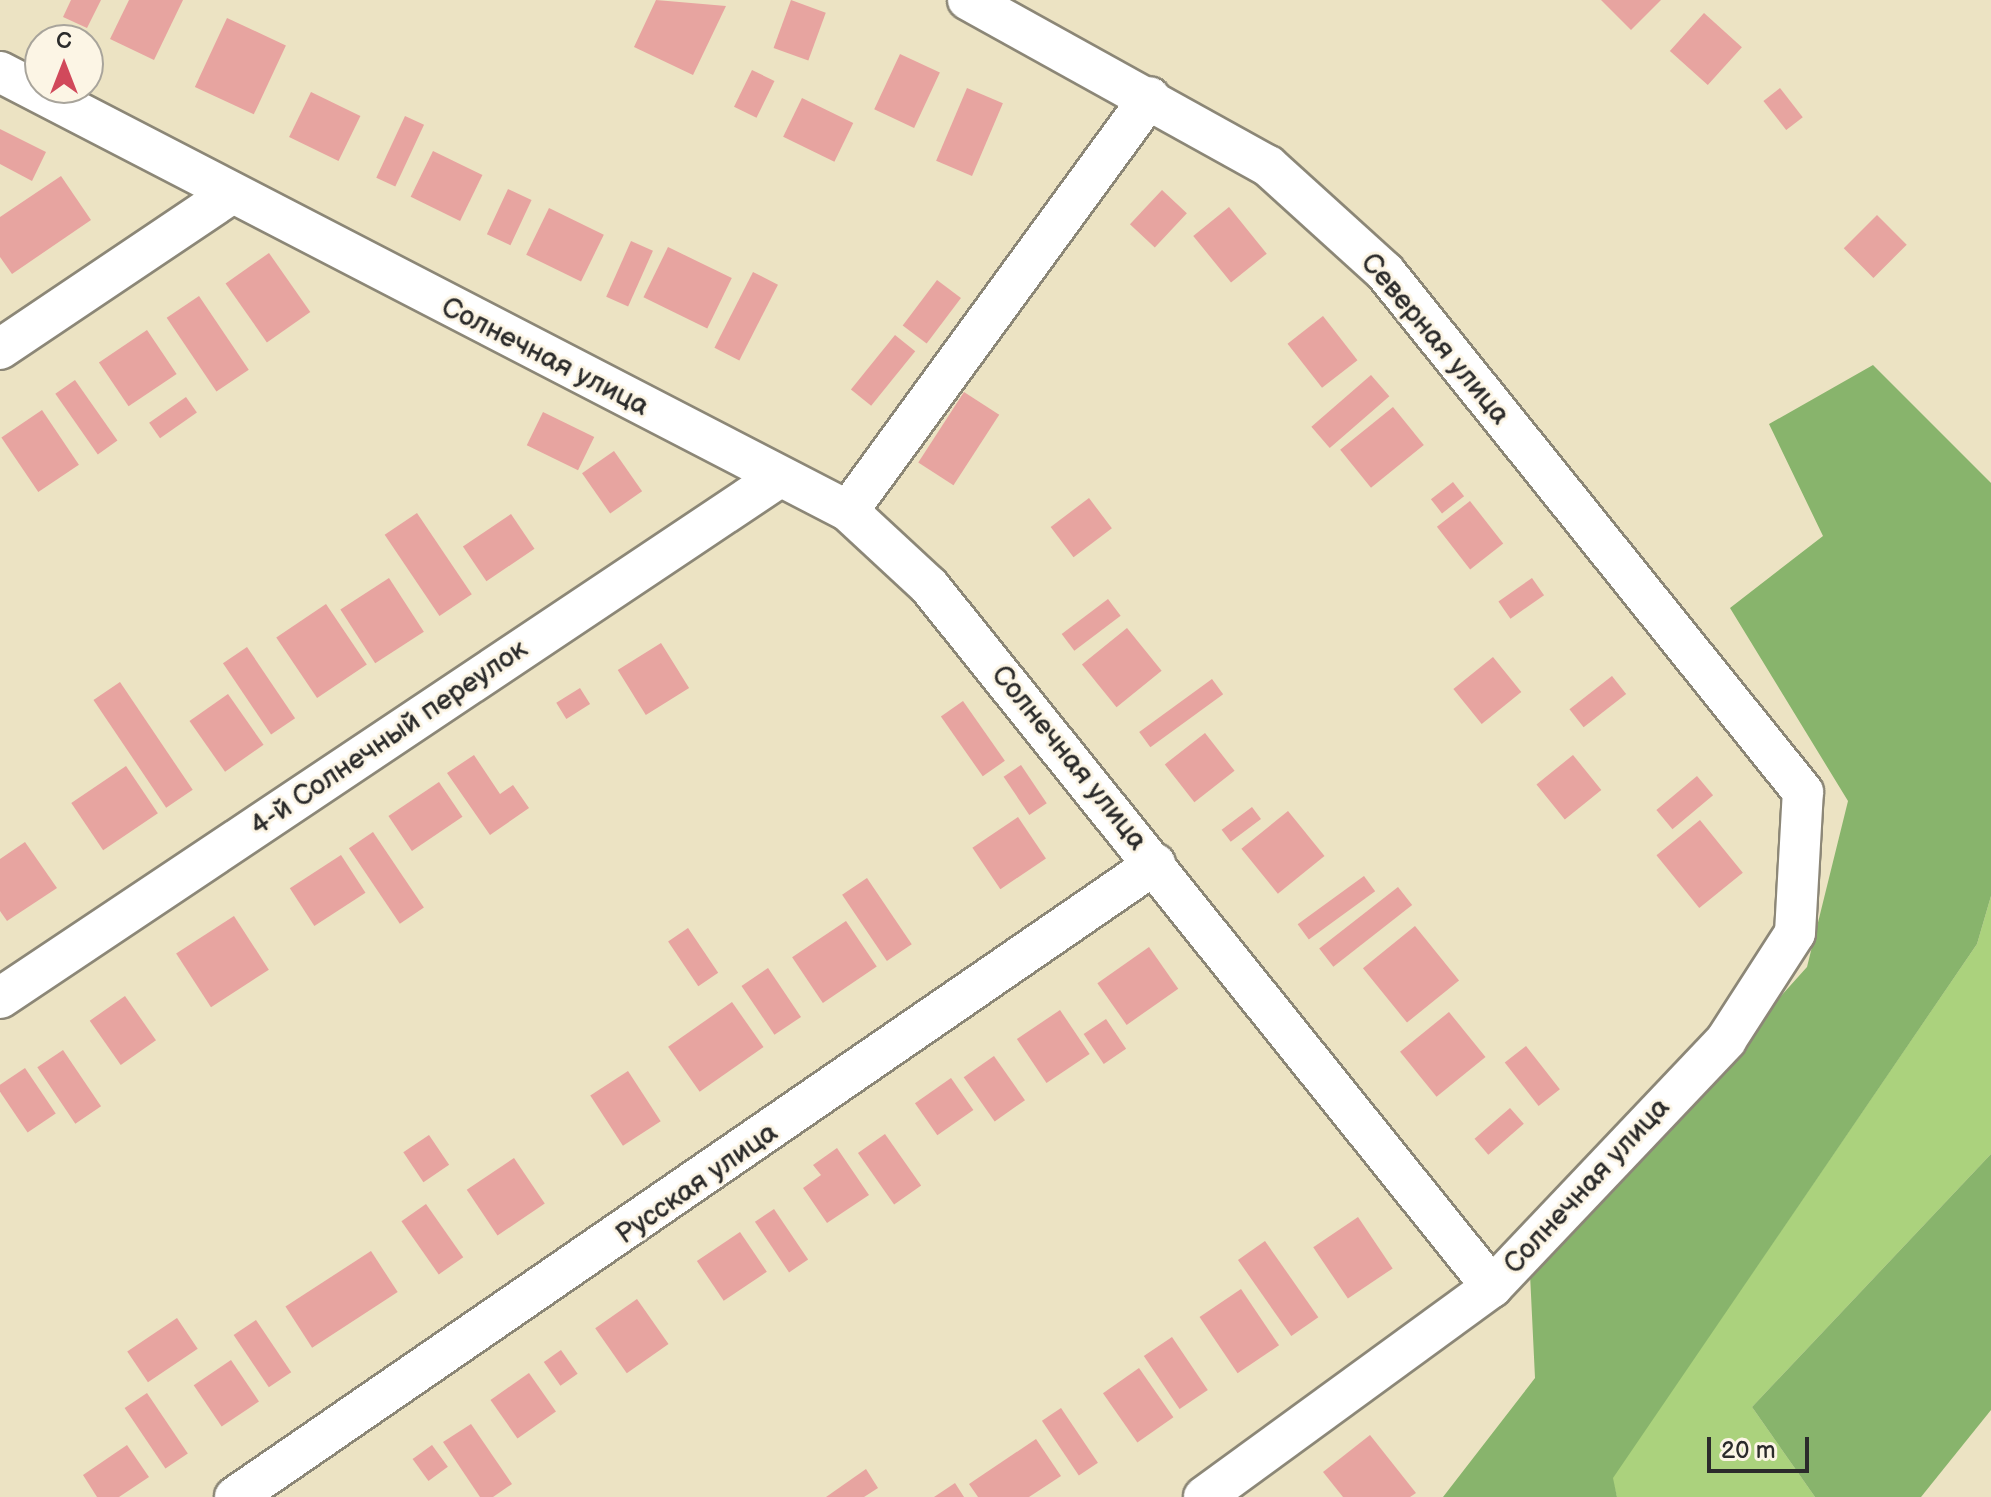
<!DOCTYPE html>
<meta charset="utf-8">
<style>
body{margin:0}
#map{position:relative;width:1991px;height:1497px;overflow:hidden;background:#ece3c3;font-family:"Balsamiq Sans",sans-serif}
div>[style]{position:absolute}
.green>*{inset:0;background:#abd27d}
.forest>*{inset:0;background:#88b46c}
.building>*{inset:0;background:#e7a4a0;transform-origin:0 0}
.roads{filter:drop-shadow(2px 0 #8c8777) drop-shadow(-2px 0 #8c8777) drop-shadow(0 2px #8c8777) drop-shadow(0 -2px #8c8777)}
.street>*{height:40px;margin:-20px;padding:0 20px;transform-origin:20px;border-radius:20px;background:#fff}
span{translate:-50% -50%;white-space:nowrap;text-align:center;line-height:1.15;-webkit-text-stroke:6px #fcf5e5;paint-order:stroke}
.street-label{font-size:28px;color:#2b2b2b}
.north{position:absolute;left:24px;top:24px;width:80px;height:80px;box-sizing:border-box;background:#fcf5e5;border:2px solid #a8a49b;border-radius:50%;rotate:0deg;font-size:22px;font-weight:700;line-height:32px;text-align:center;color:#2b2b2b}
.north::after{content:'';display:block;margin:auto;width:28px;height:36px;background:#d1495b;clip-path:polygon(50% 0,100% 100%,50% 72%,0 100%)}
.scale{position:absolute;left:1707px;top:1437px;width:102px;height:36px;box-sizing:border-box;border:4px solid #2b2b2b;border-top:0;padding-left:10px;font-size:24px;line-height:28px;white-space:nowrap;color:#2b2b2b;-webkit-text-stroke:6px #fcf5e5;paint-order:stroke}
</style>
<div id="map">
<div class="green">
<div style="clip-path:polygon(1991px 896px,1991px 1154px,1752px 1407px,1815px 1497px,1617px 1497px,1612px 1478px,1977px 944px)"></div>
</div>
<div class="forest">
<div style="clip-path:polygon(1873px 365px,1991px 483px,1991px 896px,1977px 944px,1613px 1478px,1617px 1497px,1443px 1497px,1535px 1378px,1530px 1274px,1807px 967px,1848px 801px,1730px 608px,1823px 536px,1769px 424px)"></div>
<div style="clip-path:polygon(1991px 1154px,1991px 1410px,1921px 1497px,1815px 1497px,1752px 1407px)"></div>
</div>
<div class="building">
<div style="clip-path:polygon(71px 0,101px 0,87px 28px,63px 17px)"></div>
<div style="clip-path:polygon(129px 0,183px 0,154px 60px,110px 39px)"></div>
<div style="clip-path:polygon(656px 0,726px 6px,693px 75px,634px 47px)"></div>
<div style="left:791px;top:0;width:37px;height:51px;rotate:20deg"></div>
<div style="clip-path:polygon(1601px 0,1661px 0,1631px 30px)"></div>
<div style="left:1704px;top:13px;width:51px;height:51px;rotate:42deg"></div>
<div style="left:227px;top:18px;width:65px;height:76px;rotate:25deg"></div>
<div style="left:900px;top:54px;width:44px;height:61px;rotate:25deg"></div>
<div style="left:752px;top:70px;width:25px;height:41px;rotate:26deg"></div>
<div style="left:967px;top:88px;width:39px;height:79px;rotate:23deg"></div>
<div style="left:1780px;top:88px;width:37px;height:21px;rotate:52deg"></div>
<div style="left:311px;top:92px;width:55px;height:50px;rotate:26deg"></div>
<div style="left:802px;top:98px;width:57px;height:43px;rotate:26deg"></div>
<div style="left:405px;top:116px;width:21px;height:68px;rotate:25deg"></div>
<div style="clip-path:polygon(0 129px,46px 152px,32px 181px,0 164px)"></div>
<div style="left:433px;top:151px;width:55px;height:51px;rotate:26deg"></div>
<div style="clip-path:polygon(61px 176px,91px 220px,12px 274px,0 257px,0 217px)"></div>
<div style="left:508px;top:189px;width:26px;height:50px;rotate:25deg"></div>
<div style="left:1162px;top:190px;width:34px;height:47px;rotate:43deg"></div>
<div style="left:1229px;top:207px;width:60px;height:46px;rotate:51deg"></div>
<div style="left:549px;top:208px;width:61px;height:52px;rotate:26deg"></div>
<div style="left:1877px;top:215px;width:42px;height:47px;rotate:45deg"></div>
<div style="left:631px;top:241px;width:24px;height:61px;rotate:24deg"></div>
<div style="left:668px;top:247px;width:71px;height:56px;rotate:26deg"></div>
<div style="left:269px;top:253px;width:72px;height:53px;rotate:55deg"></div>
<div style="left:753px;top:272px;width:28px;height:85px;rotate:27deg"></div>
<div style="left:937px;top:280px;width:30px;height:57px;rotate:37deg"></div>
<div style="left:199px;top:296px;width:89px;height:39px;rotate:56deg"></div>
<div style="left:1323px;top:316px;width:56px;height:45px;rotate:52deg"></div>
<div style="left:147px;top:330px;width:53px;height:58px;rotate:56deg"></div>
<div style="left:895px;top:335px;width:26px;height:70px;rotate:39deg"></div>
<div style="left:1371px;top:375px;width:28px;height:79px;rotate:49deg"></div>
<div style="left:75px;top:380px;width:74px;height:24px;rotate:55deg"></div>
<div style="left:964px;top:392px;width:42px;height:84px;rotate:33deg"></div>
<div style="left:186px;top:397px;width:19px;height:45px;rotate:55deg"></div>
<div style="left:1393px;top:407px;width:49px;height:68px;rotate:51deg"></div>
<div style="left:42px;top:410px;width:66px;height:49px;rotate:56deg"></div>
<div style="left:543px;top:412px;width:57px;height:37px;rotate:26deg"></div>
<div style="left:614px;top:451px;width:49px;height:39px;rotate:55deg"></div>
<div style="left:1453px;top:482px;width:18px;height:28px;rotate:52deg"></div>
<div style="left:1089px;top:498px;width:38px;height:48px;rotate:53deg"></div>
<div style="left:1470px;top:501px;width:54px;height:42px;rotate:52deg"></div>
<div style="left:417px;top:513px;width:98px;height:39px;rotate:56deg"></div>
<div style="left:511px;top:514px;width:42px;height:58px;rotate:56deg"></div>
<div style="left:389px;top:578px;width:64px;height:58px;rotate:57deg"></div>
<div style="left:1532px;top:578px;width:21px;height:41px;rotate:55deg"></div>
<div style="left:1108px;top:599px;width:21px;height:58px;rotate:53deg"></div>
<div style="left:326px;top:604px;width:73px;height:60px;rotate:56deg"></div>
<div style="left:1127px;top:628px;width:55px;height:58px;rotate:51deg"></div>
<div style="left:661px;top:643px;width:53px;height:51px;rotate:58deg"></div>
<div style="left:247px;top:647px;width:86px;height:29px;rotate:56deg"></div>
<div style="left:1493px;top:657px;width:45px;height:51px;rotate:51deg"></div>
<div style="left:1612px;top:676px;width:23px;height:54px;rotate:52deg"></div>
<div style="left:1212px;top:679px;width:19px;height:90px;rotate:54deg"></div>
<div style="left:120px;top:682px;width:130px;height:32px;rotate:56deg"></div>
<div style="left:580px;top:688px;width:19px;height:28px;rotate:58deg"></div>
<div style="left:228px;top:694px;width:62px;height:47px;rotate:55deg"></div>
<div style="left:963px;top:701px;width:73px;height:27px;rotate:55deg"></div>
<div style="left:1205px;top:733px;width:48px;height:51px;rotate:52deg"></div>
<div style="clip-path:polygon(474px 755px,500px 794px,513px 785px,529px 808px,490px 835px,447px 773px)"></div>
<div style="left:1573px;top:755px;width:45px;height:47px;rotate:51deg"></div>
<div style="left:1021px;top:765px;width:46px;height:21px;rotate:56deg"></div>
<div style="left:126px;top:766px;width:57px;height:66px;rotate:56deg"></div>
<div style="left:1697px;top:776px;width:25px;height:53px;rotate:50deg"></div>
<div style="left:439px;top:782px;width:42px;height:61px;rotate:56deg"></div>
<div style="left:1252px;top:807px;width:15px;height:38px;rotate:53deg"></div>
<div style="left:1288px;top:811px;width:58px;height:60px;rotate:51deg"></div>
<div style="left:1018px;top:817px;width:50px;height:55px;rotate:56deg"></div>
<div style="left:1700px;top:820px;width:68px;height:56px;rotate:51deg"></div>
<div style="left:373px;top:832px;width:91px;height:29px;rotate:56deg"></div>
<div style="clip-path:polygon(25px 842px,57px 888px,7px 921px,0 911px,0 859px)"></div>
<div style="left:341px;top:855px;width:45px;height:61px;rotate:57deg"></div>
<div style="left:1364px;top:876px;width:19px;height:82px;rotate:54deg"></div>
<div style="left:867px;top:878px;width:80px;height:30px;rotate:56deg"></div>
<div style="left:1398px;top:887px;width:23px;height:100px;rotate:52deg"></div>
<div style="left:234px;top:916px;width:64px;height:69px;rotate:57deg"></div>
<div style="left:846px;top:921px;width:55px;height:65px;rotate:56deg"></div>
<div style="left:1415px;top:926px;width:70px;height:67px;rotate:51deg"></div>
<div style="left:688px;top:928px;width:54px;height:24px;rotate:56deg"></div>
<div style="left:1149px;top:947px;width:51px;height:63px;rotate:55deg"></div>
<div style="left:768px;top:968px;width:59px;height:32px;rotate:56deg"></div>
<div style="left:125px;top:996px;width:54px;height:43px;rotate:55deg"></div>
<div style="left:732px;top:1002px;width:55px;height:78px;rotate:55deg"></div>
<div style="left:1060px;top:1010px;width:53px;height:52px;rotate:56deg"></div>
<div style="left:1449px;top:1012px;width:58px;height:63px;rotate:51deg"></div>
<div style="left:1106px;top:1019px;width:36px;height:27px;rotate:56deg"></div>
<div style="left:1526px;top:1046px;width:55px;height:27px;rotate:52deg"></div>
<div style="left:63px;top:1050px;width:68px;height:31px;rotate:56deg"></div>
<div style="left:994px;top:1056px;width:54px;height:37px;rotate:55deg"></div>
<div style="left:25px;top:1068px;width:55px;height:34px;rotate:56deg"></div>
<div style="left:628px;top:1071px;width:60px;height:45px;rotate:57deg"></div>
<div style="left:951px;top:1078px;width:39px;height:44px;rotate:55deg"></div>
<div style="left:1510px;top:1108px;width:21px;height:47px;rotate:49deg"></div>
<div style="left:885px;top:1134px;width:63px;height:33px;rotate:55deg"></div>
<div style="left:429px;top:1135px;width:36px;height:31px;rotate:56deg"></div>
<div style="clip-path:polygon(837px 1148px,869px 1195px,827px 1223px,803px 1188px,821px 1175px,813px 1165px)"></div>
<div style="left:514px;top:1158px;width:55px;height:57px;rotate:56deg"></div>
<div style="left:426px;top:1204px;width:65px;height:30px;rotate:55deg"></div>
<div style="left:774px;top:1209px;width:61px;height:23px;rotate:56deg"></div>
<div style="left:1358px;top:1217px;width:62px;height:54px;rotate:56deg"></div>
<div style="left:740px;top:1232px;width:48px;height:52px;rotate:56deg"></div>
<div style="left:1265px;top:1241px;width:93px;height:33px;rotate:55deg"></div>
<div style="left:371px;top:1251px;width:49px;height:102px;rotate:57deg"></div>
<div style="left:1241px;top:1289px;width:68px;height:50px;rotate:56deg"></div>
<div style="left:637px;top:1299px;width:55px;height:51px;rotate:55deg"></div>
<div style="left:177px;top:1318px;width:37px;height:60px;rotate:56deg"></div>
<div style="left:256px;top:1320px;width:63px;height:27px;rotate:56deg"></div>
<div style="left:1172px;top:1337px;width:64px;height:34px;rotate:56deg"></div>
<div style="left:561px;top:1350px;width:29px;height:21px;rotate:55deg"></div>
<div style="left:231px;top:1360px;width:50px;height:45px;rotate:56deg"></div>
<div style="left:1139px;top:1368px;width:60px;height:44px;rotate:55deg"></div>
<div style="left:529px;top:1373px;width:47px;height:47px;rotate:55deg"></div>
<div style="left:147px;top:1393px;width:73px;height:27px;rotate:56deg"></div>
<div style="left:1061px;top:1408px;width:66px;height:23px;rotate:56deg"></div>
<div style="clip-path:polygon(471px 1424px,512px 1484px,493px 1497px,480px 1497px,443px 1442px)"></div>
<div style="clip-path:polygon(1370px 1435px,1416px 1493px,1410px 1497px,1343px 1497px,1323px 1472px)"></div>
<div style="clip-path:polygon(1036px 1439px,1061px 1476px,1029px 1497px,978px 1497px,969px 1484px)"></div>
<div style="clip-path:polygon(127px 1445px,149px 1477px,119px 1497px,97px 1497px,83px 1475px)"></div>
<div style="left:432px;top:1445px;width:27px;height:24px;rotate:54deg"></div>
<div style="clip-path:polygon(866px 1469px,878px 1488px,864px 1497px,826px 1497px)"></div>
<div style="clip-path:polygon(955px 1483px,964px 1497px,934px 1497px)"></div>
</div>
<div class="roads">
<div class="street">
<div style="left:0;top:72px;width:955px;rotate:27.37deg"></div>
<div style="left:848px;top:511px;width:110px;rotate:42.8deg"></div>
<div style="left:929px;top:586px;width:899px;rotate:51.23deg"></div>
<div style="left:1492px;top:1287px;width:340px;rotate:-46.5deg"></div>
<div style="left:1726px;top:1040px;width:127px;rotate:-57.2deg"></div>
<div style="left:1795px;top:933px;width:141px;rotate:-86.8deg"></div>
<div style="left:1803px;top:792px;width:667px;rotate:-128.79deg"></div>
<div style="left:1385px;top:272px;width:158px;rotate:-137.8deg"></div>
<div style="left:1268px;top:166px;width:343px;rotate:-151deg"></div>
<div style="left:0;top:349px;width:278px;rotate:-33.9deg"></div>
<div style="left:848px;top:511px;width:512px;rotate:-53.89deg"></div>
<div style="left:0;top:998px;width:936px;rotate:-33.76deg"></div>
<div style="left:235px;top:1497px;width:1117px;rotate:-34.53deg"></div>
<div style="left:1204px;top:1497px;width:356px;rotate:-36.1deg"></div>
</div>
</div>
<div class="street-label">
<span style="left:1435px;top:339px;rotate:50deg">Северная улица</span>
<span style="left:545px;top:357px;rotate:27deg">Солнечная улица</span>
<span style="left:389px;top:738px;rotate:-34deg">4-й Солнечный переулок</span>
<span style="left:1069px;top:758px;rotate:51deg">Солнечная улица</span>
<span style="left:697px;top:1184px;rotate:-35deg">Русская улица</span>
<span style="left:1587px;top:1186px;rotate:-47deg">Солнечная улица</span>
</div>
<div class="north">С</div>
<div class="scale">20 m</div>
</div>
